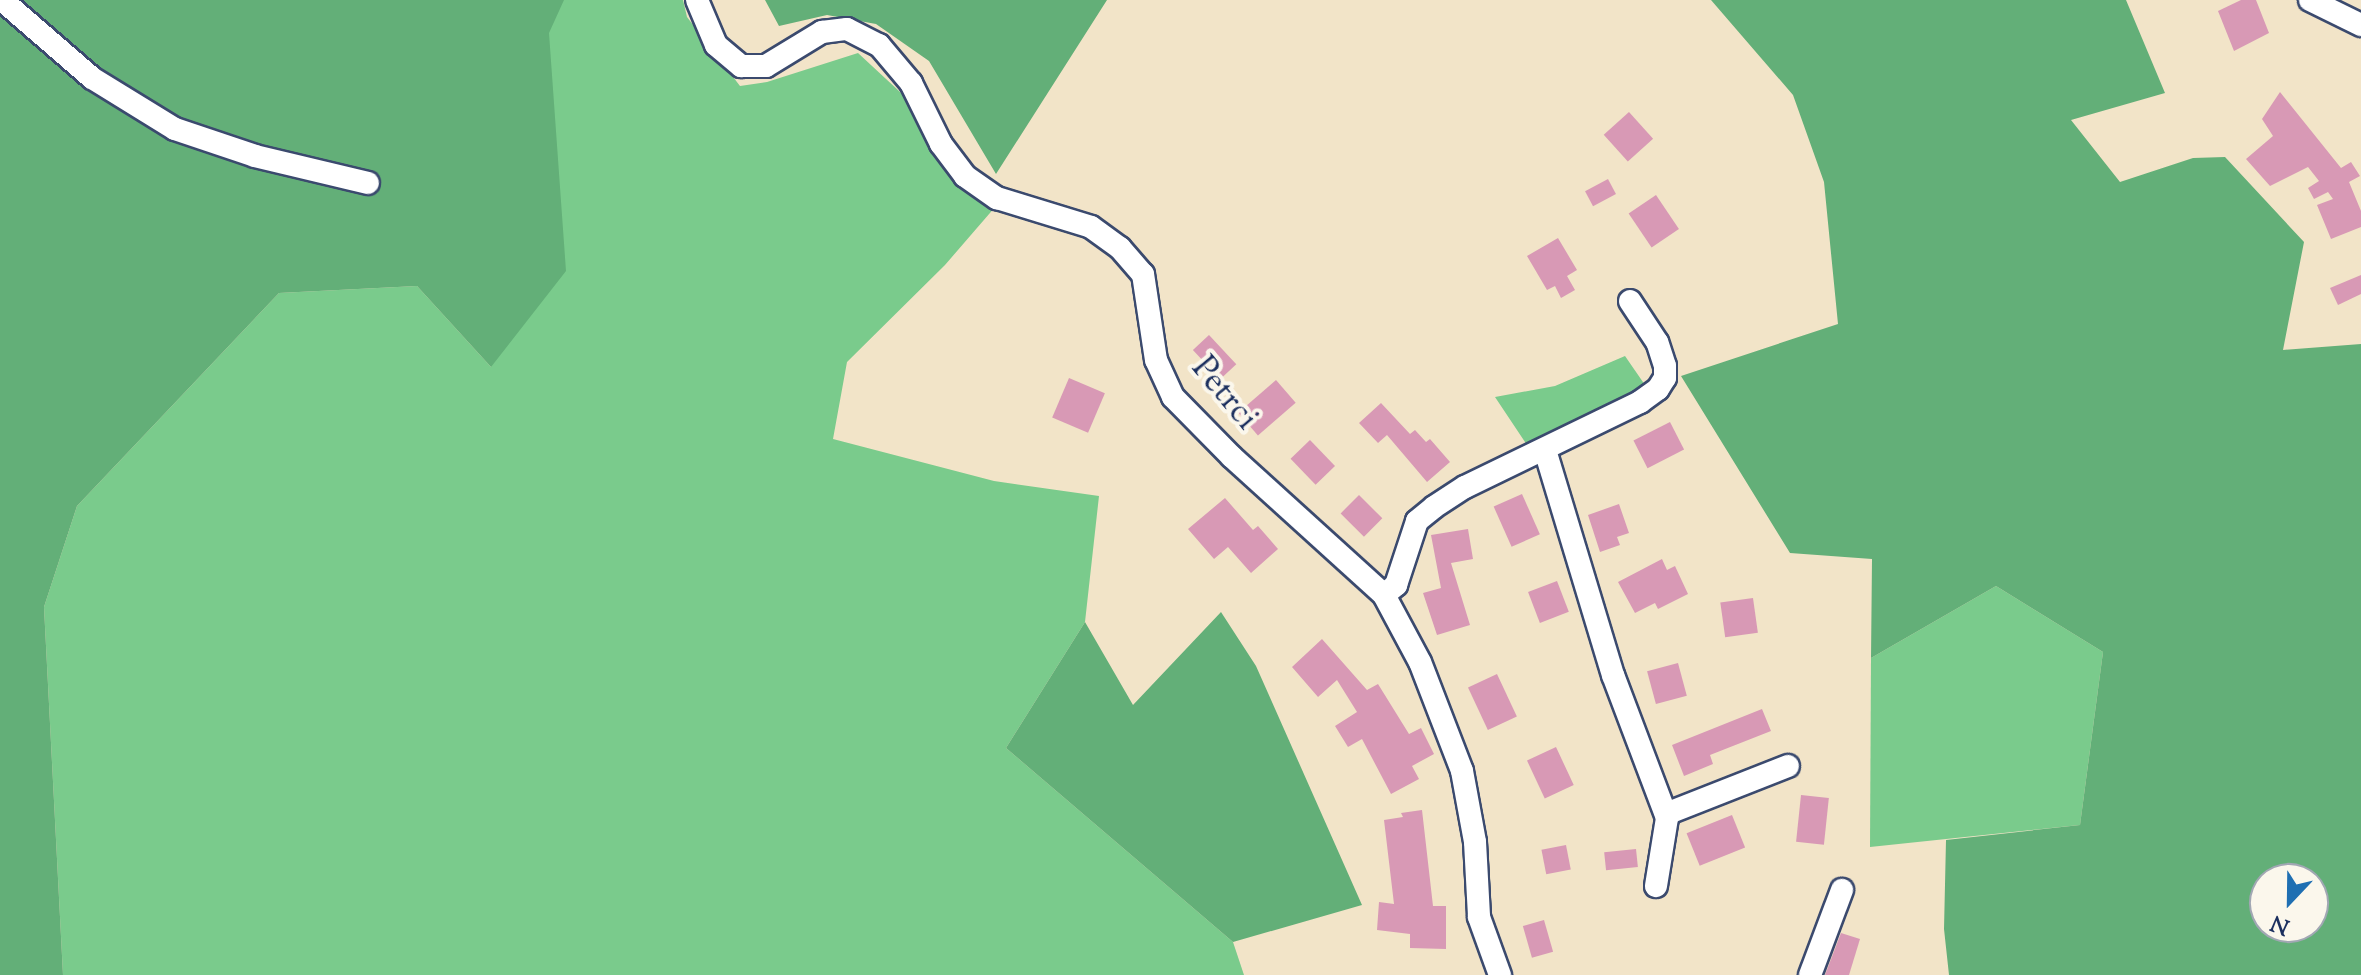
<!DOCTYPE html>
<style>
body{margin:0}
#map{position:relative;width:2361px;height:975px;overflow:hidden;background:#f2e4c8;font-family:"Sorts Mill Goudy",serif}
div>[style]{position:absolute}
.green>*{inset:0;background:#7acb8c}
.forest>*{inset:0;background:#63af78}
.building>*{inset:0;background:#d899b5;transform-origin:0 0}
.roads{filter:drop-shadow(2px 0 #3b4a6e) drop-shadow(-2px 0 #3b4a6e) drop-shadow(0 2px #3b4a6e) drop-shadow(0 -2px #3b4a6e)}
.minor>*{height:22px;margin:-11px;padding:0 11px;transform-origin:11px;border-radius:11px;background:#fff}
span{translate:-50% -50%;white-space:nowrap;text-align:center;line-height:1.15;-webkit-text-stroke:8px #fbf7ec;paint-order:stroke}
.street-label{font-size:34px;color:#1b2f5e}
.north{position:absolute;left:2249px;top:863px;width:80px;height:80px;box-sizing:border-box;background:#fbf7ec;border:2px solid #a1a7b3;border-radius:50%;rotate:202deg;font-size:22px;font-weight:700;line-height:32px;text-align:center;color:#1b2f5e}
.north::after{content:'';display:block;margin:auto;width:28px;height:36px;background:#1f6fb2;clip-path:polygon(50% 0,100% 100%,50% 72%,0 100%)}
</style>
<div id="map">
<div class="green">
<div style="clip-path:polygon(538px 0,683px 0,687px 17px,740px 86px,767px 82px,858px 53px,913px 104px,953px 182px,996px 206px,945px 265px,847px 362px,833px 439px,994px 481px,1099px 496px,1085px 622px,1006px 748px,1233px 942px,1244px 975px,63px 975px,44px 607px,77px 506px,279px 293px,417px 286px,491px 367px)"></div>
<div style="clip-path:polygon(1625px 356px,1645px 385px,1527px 445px,1495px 397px,1555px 386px)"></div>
<div style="clip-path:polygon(1996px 586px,2103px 652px,2080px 825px,1870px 847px,1871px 658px)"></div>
</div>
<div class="forest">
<div style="clip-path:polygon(0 0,564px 0,549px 33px,566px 271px,491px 367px,417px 286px,279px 293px,77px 506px,44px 607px,63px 975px,0 975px)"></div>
<div style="clip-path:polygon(765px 0,1107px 0,996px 174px,929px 61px,876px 24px,827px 15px,779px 26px)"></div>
<div style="clip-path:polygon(evenodd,1711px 0,2126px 0,2165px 93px,2071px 120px,2120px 182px,2193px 158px,2225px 157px,2304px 242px,2283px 350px,2361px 344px,2361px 975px,1949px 975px,1944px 929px,1946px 840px,2080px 825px,2103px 652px,1996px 586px,1871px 658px,1872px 559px,1790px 553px,1681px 376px,1838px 324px,1824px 182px,1793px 95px,1711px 0,2265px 879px,2313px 879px,2313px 927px,2265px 927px,2265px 879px)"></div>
<div style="clip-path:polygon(1221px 612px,1256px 666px,1362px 905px,1233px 942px,1006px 748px,1085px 622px,1133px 705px)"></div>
</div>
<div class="building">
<div style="clip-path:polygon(2241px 0,2256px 0,2269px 33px,2234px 51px,2218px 11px)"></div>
<div style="clip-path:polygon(2280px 92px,2341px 168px,2351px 162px,2360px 176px,2349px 182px,2361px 211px,2361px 227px,2331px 239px,2317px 205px,2333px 199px,2328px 192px,2314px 199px,2308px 188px,2319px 181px,2308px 167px,2270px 186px,2246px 159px,2273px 136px,2262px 119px)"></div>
<div style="left:1629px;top:112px;width:36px;height:34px;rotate:48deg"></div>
<div style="left:1608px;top:179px;width:17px;height:26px;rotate:62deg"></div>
<div style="left:1656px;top:195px;width:41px;height:33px;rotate:56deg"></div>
<div style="clip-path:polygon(1558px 238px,1577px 270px,1567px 276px,1575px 290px,1561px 298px,1555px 286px,1547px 290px,1527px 256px)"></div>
<div style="clip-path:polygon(2361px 275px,2361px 294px,2338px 305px,2330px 288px)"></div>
<div style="left:1209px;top:335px;width:40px;height:22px;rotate:47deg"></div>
<div style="left:1069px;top:378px;width:39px;height:43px;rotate:23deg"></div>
<div style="left:1276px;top:380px;width:30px;height:50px;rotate:49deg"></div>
<div style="clip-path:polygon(1381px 403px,1410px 434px,1415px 430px,1426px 442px,1430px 439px,1450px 462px,1427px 482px,1387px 435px,1378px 443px,1359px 423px)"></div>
<div style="left:1670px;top:422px;width:31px;height:41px;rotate:63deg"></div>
<div style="left:1310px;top:440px;width:36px;height:27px;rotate:46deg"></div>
<div style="left:1522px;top:494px;width:44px;height:31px;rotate:66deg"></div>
<div style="left:1359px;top:495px;width:33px;height:26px;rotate:45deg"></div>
<div style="clip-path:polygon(1225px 498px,1253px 530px,1258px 526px,1278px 549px,1251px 573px,1228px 547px,1214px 559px,1188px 529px)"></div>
<div style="clip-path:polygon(1619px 504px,1629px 533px,1617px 537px,1620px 545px,1600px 552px,1588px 515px)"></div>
<div style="clip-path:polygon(1468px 529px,1473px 559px,1451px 563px,1470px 625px,1437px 635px,1423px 593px,1441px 588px,1431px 535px)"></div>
<div style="clip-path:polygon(1662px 559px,1667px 570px,1675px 566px,1688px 594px,1658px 609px,1655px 603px,1635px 613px,1618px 582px)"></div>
<div style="left:1557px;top:581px;width:33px;height:31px;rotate:69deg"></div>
<div style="left:1753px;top:598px;width:35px;height:33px;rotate:82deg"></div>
<div style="clip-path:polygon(1322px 639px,1367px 690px,1378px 684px,1409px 734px,1421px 728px,1434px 754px,1412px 766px,1419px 779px,1391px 794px,1362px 739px,1348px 747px,1335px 726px,1357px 712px,1337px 680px,1318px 697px,1292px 667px)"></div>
<div style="left:1678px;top:663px;width:34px;height:32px;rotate:75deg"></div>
<div style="left:1497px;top:674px;width:47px;height:32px;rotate:65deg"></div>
<div style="clip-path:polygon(1762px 709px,1771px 731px,1710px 755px,1713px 764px,1684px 776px,1672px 745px)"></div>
<div style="left:1556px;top:747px;width:42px;height:32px;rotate:65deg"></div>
<div style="left:1801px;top:795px;width:28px;height:47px;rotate:6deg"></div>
<div style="clip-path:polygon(1422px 810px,1433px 906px,1446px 906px,1446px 949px,1410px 948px,1410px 934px,1377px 930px,1379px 902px,1394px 904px,1384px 820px,1403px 817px,1401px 813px)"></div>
<div style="left:1732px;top:815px;width:35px;height:49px;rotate:68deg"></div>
<div style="left:1566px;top:845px;width:25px;height:25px;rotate:79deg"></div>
<div style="left:1636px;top:849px;width:18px;height:32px;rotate:84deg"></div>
<div style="left:1544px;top:920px;width:33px;height:22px;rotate:74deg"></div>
<div style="clip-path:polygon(1841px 933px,1860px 939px,1849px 975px,1825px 975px)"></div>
</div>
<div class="roads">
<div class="minor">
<div style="left:2px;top:0;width:119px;rotate:40.9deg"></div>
<div style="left:92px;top:78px;width:97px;rotate:31.6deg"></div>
<div style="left:175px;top:129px;width:84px;rotate:18.6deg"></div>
<div style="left:255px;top:156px;width:116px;rotate:13.4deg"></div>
<div style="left:697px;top:0;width:49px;rotate:67.1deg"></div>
<div style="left:716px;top:45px;width:33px;rotate:40deg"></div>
<div style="left:741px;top:66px;width:25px"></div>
<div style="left:766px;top:66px;width:66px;rotate:-31.3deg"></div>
<div style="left:822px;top:32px;width:25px;rotate:-7deg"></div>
<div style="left:847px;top:29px;width:36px;rotate:27deg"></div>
<div style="left:879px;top:45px;width:50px;rotate:49.9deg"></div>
<div style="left:911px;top:83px;width:68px;rotate:63.8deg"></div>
<div style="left:941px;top:144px;width:40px;rotate:53deg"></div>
<div style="left:965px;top:176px;width:39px;rotate:35deg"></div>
<div style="left:997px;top:198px;width:98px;rotate:17.1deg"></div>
<div style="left:1091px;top:227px;width:36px;rotate:36deg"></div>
<div style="left:1120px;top:248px;width:35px;rotate:49deg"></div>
<div style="left:1143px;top:274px;width:87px;rotate:81.4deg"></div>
<div style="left:1156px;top:360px;width:41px;rotate:65.3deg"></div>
<div style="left:1173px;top:397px;width:84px;rotate:45.5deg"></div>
<div style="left:1232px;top:457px;width:205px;rotate:42.2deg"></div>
<div style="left:1384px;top:595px;width:76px;rotate:61.8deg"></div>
<div style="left:1420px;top:662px;width:117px;rotate:68.9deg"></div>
<div style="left:1462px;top:771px;width:72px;rotate:79.6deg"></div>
<div style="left:1475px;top:842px;width:75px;rotate:86.9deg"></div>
<div style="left:1479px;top:917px;width:62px;rotate:70.1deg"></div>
<div style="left:2310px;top:0;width:57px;rotate:26.1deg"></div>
<div style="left:1545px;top:450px;width:235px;rotate:73.2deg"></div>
<div style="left:1613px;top:675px;width:153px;rotate:69.3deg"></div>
<div style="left:1667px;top:818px;width:69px;rotate:99.2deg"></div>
<div style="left:1384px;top:595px;width:16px;rotate:-40deg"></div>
<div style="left:1396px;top:585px;width:67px;rotate:-71.8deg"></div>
<div style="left:1417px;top:521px;width:22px;rotate:-39deg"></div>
<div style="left:1434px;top:507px;width:37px;rotate:-33deg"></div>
<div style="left:1465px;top:487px;width:195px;rotate:-25.9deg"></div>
<div style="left:1640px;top:402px;width:22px;rotate:-36deg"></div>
<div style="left:1658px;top:389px;width:13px;rotate:-58deg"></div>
<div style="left:1665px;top:378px;width:12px;rotate:-90deg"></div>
<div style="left:1665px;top:366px;width:25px;rotate:-108deg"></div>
<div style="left:1657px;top:342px;width:49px;rotate:-123.4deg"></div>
<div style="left:1666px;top:814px;width:131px;rotate:-21.5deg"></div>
<div style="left:1810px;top:975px;width:91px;rotate:-69.4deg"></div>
</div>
</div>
<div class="street-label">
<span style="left:1224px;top:394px;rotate:50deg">Petrci</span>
</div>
<div class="north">N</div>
</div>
